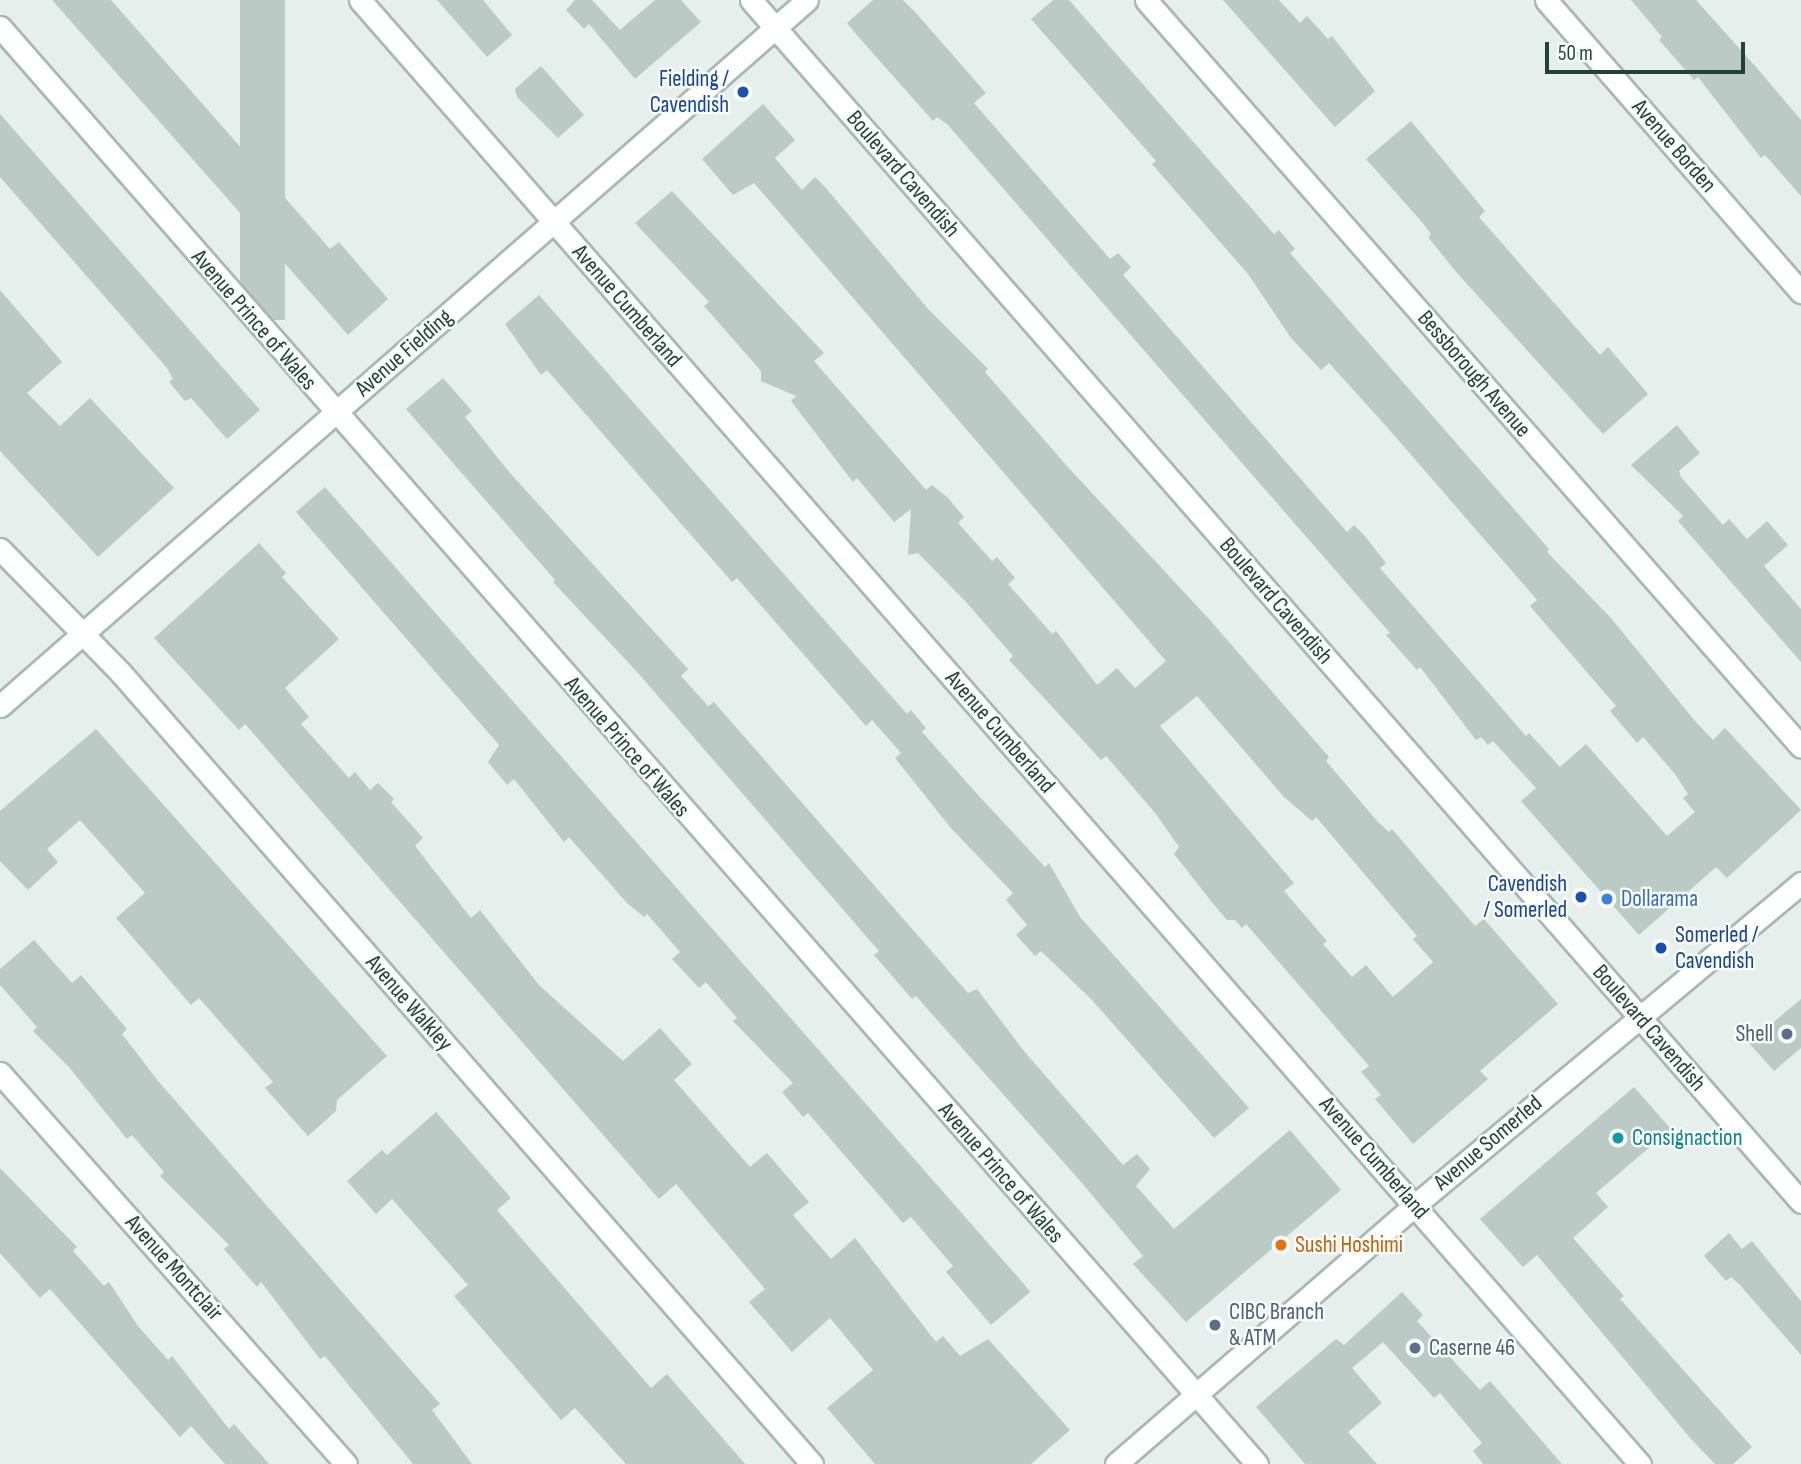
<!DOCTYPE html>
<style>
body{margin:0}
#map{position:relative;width:1801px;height:1464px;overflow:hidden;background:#e6efeb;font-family:"Sofia Sans Condensed",sans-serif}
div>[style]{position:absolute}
.building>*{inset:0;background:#bbcac4;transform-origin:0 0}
.roads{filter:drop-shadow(2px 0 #a8b8b2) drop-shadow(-2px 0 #a8b8b2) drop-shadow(0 2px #a8b8b2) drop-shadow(0 -2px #a8b8b2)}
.street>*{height:21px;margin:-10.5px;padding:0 10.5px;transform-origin:10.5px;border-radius:10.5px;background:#fff}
.secondary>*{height:21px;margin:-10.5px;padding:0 10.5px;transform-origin:10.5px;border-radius:10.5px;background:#fff}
.dots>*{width:19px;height:19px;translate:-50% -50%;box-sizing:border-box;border:4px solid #f7fbf9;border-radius:50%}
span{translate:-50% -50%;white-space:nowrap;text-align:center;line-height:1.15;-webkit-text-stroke:5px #f7fbf9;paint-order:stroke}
.transit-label{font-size:23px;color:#164399}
.right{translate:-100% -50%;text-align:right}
.left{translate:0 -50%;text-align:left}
.street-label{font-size:23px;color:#24423a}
.shop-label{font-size:23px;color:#366cbe}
.service-label{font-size:23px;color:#4e5e75}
.culture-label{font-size:23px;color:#0d838f}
.food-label{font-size:23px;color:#c56008}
.scale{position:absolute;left:1545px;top:42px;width:200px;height:32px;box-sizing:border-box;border:4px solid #24423a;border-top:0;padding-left:9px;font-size:21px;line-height:24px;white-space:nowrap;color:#24423a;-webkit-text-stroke:5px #f7fbf9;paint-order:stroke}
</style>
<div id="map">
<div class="building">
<div style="clip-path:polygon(52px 0,111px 0,330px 249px,339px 242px,388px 299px,348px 335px)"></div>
<div style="left:240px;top:0;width:45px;height:320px"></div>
<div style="clip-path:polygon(437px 0,483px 0,512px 35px,487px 57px)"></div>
<div style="clip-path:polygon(575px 0,592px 0,620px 30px,655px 0,681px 0,701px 22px,635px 79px,589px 24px,584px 29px,566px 10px)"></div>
<div style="clip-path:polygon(873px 0,903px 0,916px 13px,986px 93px,974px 103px,1110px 259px,1118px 253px,1131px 267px,1123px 275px,1347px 532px,1354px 525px,1364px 535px,1386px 563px,1380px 568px,1526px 736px,1529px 733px,1560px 767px,1586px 744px,1667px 836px,1695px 812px,1683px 798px,1688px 794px,1675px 774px,1643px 737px,1637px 743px,1610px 711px,1616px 706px,1530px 606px,1537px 600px,1386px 426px,1329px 363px,1321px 370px,1291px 338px,1248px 274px,1152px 164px,1156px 161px,1031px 19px,1053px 0,1069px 0,1274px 234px,1279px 230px,1295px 249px,1290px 253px,1549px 549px,1547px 552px,1611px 618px,1695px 721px,1713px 740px,1725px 728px,1801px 810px,1727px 878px,1716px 867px,1639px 935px,1521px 801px,1536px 788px,1493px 741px,1488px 745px,1481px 737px,1476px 740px,1420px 667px,1417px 670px,1386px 635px,1390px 633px,948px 125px,937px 117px,933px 121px,855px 33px,847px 23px)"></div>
<div style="clip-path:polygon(1223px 0,1279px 0,1300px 23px,1307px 16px,1328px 39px,1332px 36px,1375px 91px,1335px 127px)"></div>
<div style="clip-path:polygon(1631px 0,1696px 0,1756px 67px,1801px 120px,1801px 196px,1765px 155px,1761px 158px,1698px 77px,1694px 80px,1659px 40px,1662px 37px)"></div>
<div style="clip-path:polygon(541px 66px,584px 115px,558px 138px,517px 97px,515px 89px)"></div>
<div style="clip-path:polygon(evenodd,763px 104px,795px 140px,775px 158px,802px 190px,815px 177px,825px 187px,929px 310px,988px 369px,985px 372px,1066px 465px,1208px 618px,1329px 757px,1326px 761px,1378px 822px,1389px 832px,1392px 829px,1475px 926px,1484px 919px,1558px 1004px,1480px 1071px,1488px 1079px,1413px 1144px,1375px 1099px,1381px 1095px,1361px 1072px,1369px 1066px,1246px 924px,1242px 928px,1235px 920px,1227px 920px,1215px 906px,1174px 854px,1179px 847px,1156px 814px,1106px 756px,1101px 760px,1009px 660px,1013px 656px,966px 602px,918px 553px,908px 555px,911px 509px,894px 522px,857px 478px,853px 482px,791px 401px,796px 396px,761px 381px,761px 371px,704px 306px,709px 302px,635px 223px,672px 191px,824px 353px,814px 361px,926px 490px,932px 485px,947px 497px,964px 517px,958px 523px,992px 561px,997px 557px,1015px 578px,1008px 584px,1052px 634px,1056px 631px,1097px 685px,1117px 668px,1135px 688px,1166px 661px,754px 183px,733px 195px,702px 159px,763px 104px,1197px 696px,1284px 797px,1312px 821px,1316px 817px,1417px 936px,1413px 939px,1433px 962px,1393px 997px,1366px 965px,1352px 977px,1323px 944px,1327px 941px,1284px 891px,1294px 883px,1160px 726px,1197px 696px)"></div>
<div style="clip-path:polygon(0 114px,260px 410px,227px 439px,191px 398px,185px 401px,169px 382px,173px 379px,167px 368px,0 177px)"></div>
<div style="clip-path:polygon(1411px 121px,1485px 211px,1479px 217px,1548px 296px,1600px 355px,1608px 347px,1648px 394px,1603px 434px,1457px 273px,1428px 237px,1431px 234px,1421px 221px,1366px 159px)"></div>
<div style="clip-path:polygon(0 290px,62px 362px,27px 393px,60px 426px,90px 398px,174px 488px,98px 557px,0 451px)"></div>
<div style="clip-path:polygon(539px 295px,907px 714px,911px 710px,926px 728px,922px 732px,979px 796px,1045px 867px,1049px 863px,1080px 917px,1249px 1108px,1214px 1138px,1091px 999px,1041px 951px,1035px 956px,1016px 935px,1027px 925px,1006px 900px,1013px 893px,950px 827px,895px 758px,901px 753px,872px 720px,866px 726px,737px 578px,732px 582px,547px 370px,541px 375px,505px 324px)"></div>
<div style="clip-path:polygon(443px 378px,472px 411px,465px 417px,510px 473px,688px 669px,681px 676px,708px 706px,714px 702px,968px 993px,977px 989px,1023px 1050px,1123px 1165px,1137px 1154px,1150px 1169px,1136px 1186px,1174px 1229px,1290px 1130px,1341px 1190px,1186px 1322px,1133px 1264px,1143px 1256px,1082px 1183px,916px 996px,912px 999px,874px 955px,879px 951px,638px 673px,553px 582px,555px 580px,406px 409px)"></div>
<div style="clip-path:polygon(1677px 425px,1700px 453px,1679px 471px,1681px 477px,1723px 525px,1729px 519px,1747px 539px,1767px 521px,1788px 545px,1764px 566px,1801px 609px,1801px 662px,1678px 521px,1683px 516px,1631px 465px)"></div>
<div style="clip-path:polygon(325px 487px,1023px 1283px,1030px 1292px,991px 1325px,946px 1272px,953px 1266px,911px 1217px,903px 1223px,808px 1113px,803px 1117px,782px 1092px,793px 1083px,733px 1021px,737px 1018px,706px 982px,699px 988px,672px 959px,680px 952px,647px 914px,644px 917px,627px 903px,569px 837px,564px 842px,514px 779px,507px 785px,488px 762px,499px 745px,296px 512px)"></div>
<div style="clip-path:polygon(259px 543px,286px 573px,282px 577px,339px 639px,285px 688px,309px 717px,301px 724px,349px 778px,355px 772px,370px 790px,378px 783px,394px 799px,391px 802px,423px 838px,415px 846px,471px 918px,480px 910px,539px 985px,623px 1061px,660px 1028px,692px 1064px,674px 1080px,750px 1167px,767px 1153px,809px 1202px,793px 1215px,831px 1259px,855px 1238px,936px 1342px,943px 1336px,960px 1356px,988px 1339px,1070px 1430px,1031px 1464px,875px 1464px,827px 1408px,873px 1370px,830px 1318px,792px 1352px,749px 1302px,765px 1289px,676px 1184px,659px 1199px,245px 724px,239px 730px,154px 638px)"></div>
<div style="clip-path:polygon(96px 729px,387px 1056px,337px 1100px,336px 1111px,308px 1136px,265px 1088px,273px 1082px,199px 998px,191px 1005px,116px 918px,145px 893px,80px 820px,47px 849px,58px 862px,28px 890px,0 861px,0 811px)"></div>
<div style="clip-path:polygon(34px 940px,72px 983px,81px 975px,127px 1029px,122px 1034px,158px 1081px,440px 1404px,432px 1410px,472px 1464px,413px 1464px,325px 1356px,320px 1359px,261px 1282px,257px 1287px,224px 1249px,229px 1245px,160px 1176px,164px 1172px,132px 1135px,127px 1139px,68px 1066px,33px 1031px,37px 1027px,0 985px,0 969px)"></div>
<div style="clip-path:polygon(1801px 999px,1801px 1048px,1774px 1071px,1749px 1043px)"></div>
<div style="clip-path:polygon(1634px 1087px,1671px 1129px,1596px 1193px,1608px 1207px,1573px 1238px,1624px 1296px,1620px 1299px,1752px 1447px,1733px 1464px,1715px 1464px,1691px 1439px,1537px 1255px,1523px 1267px,1480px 1219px)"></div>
<div style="clip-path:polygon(436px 1112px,511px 1198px,497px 1210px,651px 1388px,667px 1374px,745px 1464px,626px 1464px,575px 1408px,561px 1420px,454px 1296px,468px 1285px,392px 1199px,376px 1214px,347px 1181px,382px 1150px,387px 1155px)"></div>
<div style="clip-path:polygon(0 1168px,77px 1247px,73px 1251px,104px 1286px,109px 1282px,138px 1326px,168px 1360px,172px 1356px,229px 1429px,234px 1424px,269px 1464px,225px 1464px,191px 1426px,180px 1437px,50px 1289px,40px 1298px,0 1253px)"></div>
<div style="clip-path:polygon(1729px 1233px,1742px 1249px,1752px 1241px,1801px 1301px,1801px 1355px,1740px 1285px,1731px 1277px,1726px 1281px,1704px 1256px)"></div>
<div style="clip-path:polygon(1402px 1292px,1423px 1315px,1417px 1321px,1480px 1390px,1490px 1381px,1562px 1464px,1483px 1464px,1473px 1451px,1482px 1443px,1440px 1393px,1434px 1398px,1383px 1342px,1352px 1368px,1382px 1403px,1348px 1432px,1377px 1464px,1305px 1464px,1256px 1407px,1336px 1339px,1344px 1345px)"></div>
</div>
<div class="roads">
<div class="street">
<div style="left:360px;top:0;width:1945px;rotate:48.84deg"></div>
<div style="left:1146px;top:0;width:993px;rotate:48.75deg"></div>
<div style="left:1546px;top:0;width:388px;rotate:48.9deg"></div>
<div style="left:0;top:27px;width:1909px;rotate:48.82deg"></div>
<div style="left:0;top:549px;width:172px;rotate:45.7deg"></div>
<div style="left:120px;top:672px;width:1052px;rotate:48.86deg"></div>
<div style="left:0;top:706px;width:1072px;rotate:-41.18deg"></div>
<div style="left:0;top:1073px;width:522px;rotate:48.49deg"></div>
<div style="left:1116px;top:1464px;width:396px;rotate:-40.9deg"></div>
<div style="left:1415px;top:1205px;width:503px;rotate:-39.83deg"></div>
</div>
<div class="secondary">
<div style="left:751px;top:0;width:1596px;rotate:48.86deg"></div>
</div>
</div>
<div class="dots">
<div style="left:743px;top:92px;background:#1a4fb4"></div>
<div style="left:1581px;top:897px;background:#1a4fb4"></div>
<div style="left:1607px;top:899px;background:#3f7fe0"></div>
<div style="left:1661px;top:948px;background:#1a4fb4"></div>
<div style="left:1787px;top:1034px;background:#5c6f8a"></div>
<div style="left:1618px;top:1138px;background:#0f9aa8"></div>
<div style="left:1281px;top:1245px;background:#e8710a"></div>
<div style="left:1215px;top:1325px;background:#5c6f8a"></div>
<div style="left:1415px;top:1348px;background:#5c6f8a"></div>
</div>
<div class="transit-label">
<span class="right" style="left:729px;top:92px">Fielding /<br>Cavendish</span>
<span class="right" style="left:1567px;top:897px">Cavendish<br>/ Somerled</span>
<span class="left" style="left:1675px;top:948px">Somerled /<br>Cavendish</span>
</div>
<div class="street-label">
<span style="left:1674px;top:146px;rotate:49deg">Avenue Borden</span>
<span style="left:903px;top:174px;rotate:49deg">Boulevard Cavendish</span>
<span style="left:627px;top:306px;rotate:49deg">Avenue Cumberland</span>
<span style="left:254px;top:320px;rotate:49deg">Avenue Prince of Wales</span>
<span style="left:404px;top:353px;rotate:-41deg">Avenue Fielding</span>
<span style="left:1474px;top:374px;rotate:49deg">Bessborough Avenue</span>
<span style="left:1276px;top:601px;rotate:49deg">Boulevard Cavendish</span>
<span style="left:1000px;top:732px;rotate:49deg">Avenue Cumberland</span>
<span style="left:627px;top:747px;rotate:49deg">Avenue Prince of Wales</span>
<span style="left:409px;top:1003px;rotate:49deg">Avenue Walkley</span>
<span style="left:1649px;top:1028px;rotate:49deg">Boulevard Cavendish</span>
<span style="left:1488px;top:1143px;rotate:-40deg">Avenue Somerled</span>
<span style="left:1374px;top:1158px;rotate:49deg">Avenue Cumberland</span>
<span style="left:1001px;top:1173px;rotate:49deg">Avenue Prince of Wales</span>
<span style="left:174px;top:1268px;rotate:48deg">Avenue Montclair</span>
</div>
<div class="shop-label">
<span class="left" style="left:1621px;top:899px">Dollarama</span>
</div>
<div class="service-label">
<span class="right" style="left:1773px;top:1034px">Shell</span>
<span class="left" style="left:1229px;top:1325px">CIBC Branch<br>&amp; ATM</span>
<span class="left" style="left:1429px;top:1348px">Caserne 46</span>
</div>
<div class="culture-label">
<span class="left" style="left:1632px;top:1138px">Consignaction</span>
</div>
<div class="food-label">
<span class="left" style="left:1295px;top:1245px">Sushi Hoshimi</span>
</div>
<div class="scale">50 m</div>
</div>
